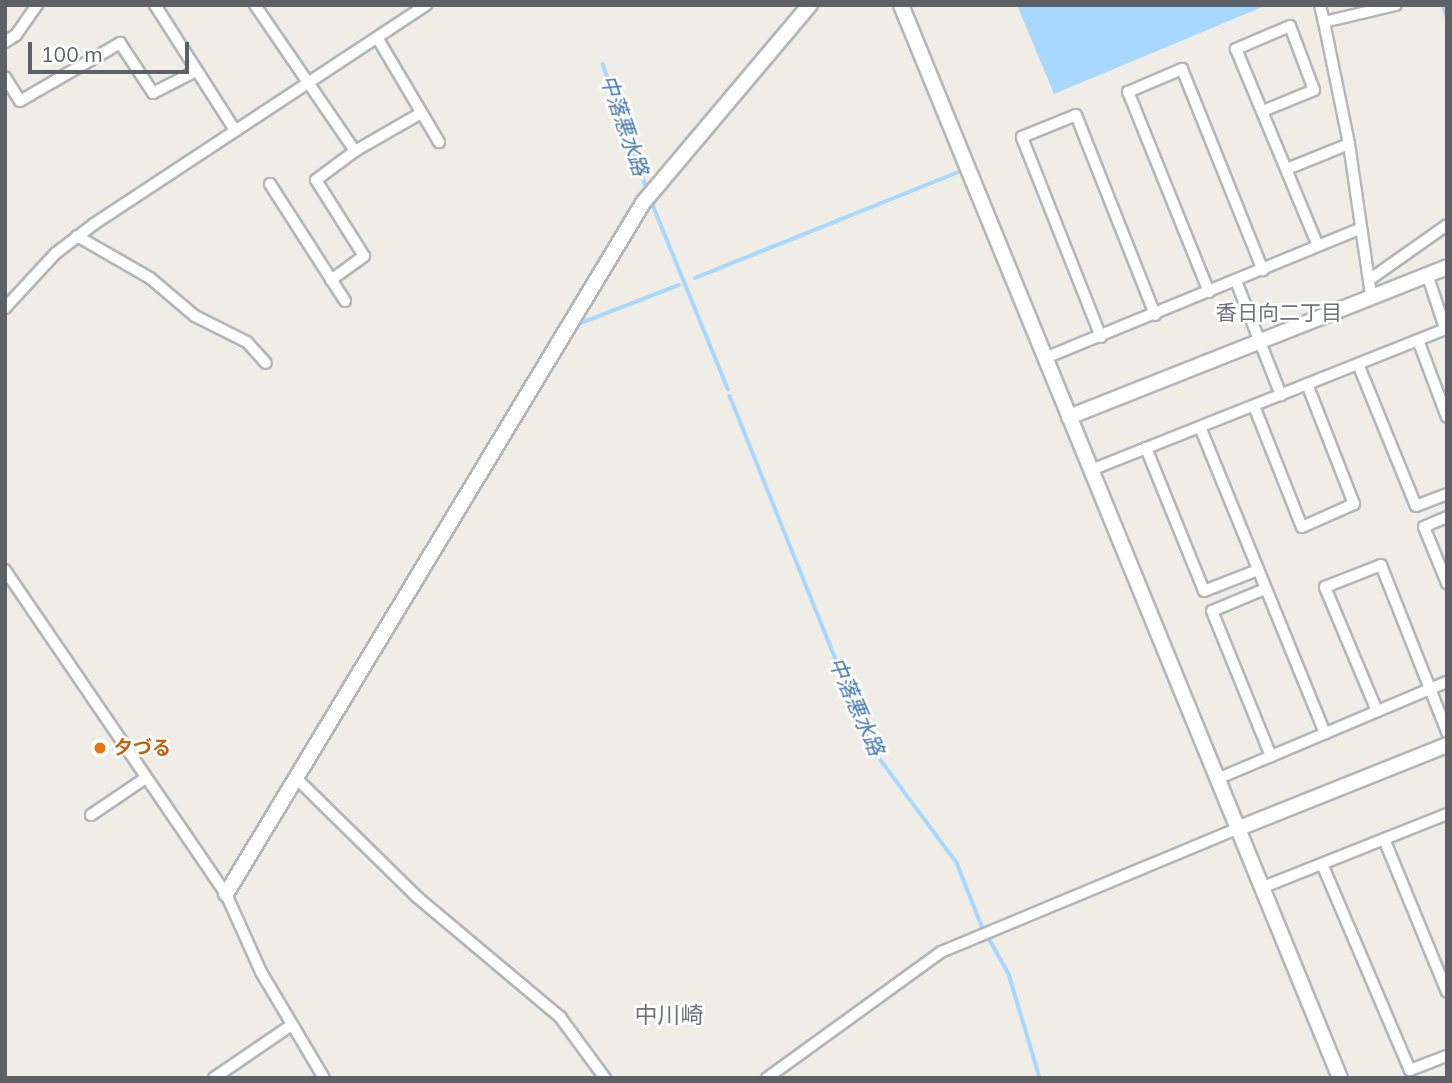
<!DOCTYPE html>
<meta charset="utf-8">
<style>
body{margin:0}
#map{position:relative;width:1452px;height:1083px;overflow:hidden;background:#efede6;font-family:Mulish,"Noto Sans JP",sans-serif}
div>[style]{position:absolute}
.water>*{inset:0;background:#a8d8fd}
.stream>*{height:3.5px;margin:-1.75px;padding:0 1.75px;transform-origin:1.75px;border-radius:1.75px;background:#a8d8fd}
.roads{filter:drop-shadow(2px 0 #b3b6ba) drop-shadow(-2px 0 #b3b6ba) drop-shadow(0 2px #b3b6ba) drop-shadow(0 -2px #b3b6ba)}
.street>*{height:10px;margin:-5px;padding:0 5px;transform-origin:5px;border-radius:5px;background:#fff}
.secondary>*{height:14px;margin:-7px;padding:0 7px;transform-origin:7px;border-radius:7px;background:#fff}
.dots>*{width:19px;height:19px;translate:-50% -50%;box-sizing:border-box;border:4px solid #fff;border-radius:50%}
span{translate:-50% -50%;white-space:nowrap;text-align:center;line-height:1.15;-webkit-text-stroke:5px #fff;paint-order:stroke}
.food-label{font-size:19px;color:#c56008;font-weight:700}
.left{translate:0 -50%;text-align:left}
.water-label{font-size:21px;color:#4478af;font-style:italic}
.neighbourhood-label{font-size:21px;color:#6e7378}
.quarter-label{font-size:23px;color:#6e7378}
.frame{position:absolute;inset:0;border:7px solid #5d6166;pointer-events:none}
.scale{position:absolute;left:28px;top:42px;width:161px;height:32px;box-sizing:border-box;border:4px solid #5d6166;border-top:0;padding-left:9px;font-size:21px;line-height:24px;white-space:nowrap;color:#5d6166;-webkit-text-stroke:5px #fff;paint-order:stroke}
</style>
<div id="map">
<div class="water">
<div style="clip-path:polygon(1017px 5px,1267px 5px,1054px 94px)"></div>
</div>
<div class="stream">
<div style="left:1443px;top:5px;width:12px;rotate:70deg"></div>
<div style="left:603px;top:64px;width:129px;rotate:70.6deg"></div>
<div style="left:653px;top:205px;width:199px;rotate:67.8deg"></div>
<div style="left:695px;top:278px;width:289px;rotate:-21.9deg"></div>
<div style="left:579px;top:324px;width:107px;rotate:-21.3deg"></div>
<div style="left:730px;top:396px;width:378px;rotate:68.1deg"></div>
<div style="left:871px;top:747px;width:144px;rotate:53.4deg"></div>
<div style="left:957px;top:863px;width:68px;rotate:68.4deg"></div>
<div style="left:982px;top:926px;width:55px;rotate:60.6deg"></div>
<div style="left:1009px;top:974px;width:109px;rotate:73.4deg"></div>
</div>
<div class="roads">
<div class="street">
<div style="left:155px;top:5px;width:148px;rotate:57.4deg"></div>
<div style="left:255px;top:5px;width:177px;rotate:55.6deg"></div>
<div style="left:355px;top:151px;width:76px;rotate:-29.9deg"></div>
<div style="left:1320px;top:5px;width:17px;rotate:77deg"></div>
<div style="left:1324px;top:22px;width:74px;rotate:-13.3deg"></div>
<div style="left:1324px;top:22px;width:125px;rotate:78.4deg"></div>
<div style="left:1349px;top:144px;width:153px;rotate:81.7deg"></div>
<div style="left:378px;top:39px;width:120px;rotate:59.4deg"></div>
<div style="left:5px;top:42px;width:13px;rotate:-32deg"></div>
<div style="left:16px;top:35px;width:37px;rotate:-55deg"></div>
<div style="left:5px;top:77px;width:28px;rotate:58deg"></div>
<div style="left:20px;top:101px;width:116px;rotate:-30.1deg"></div>
<div style="left:120px;top:43px;width:60px;rotate:56.6deg"></div>
<div style="left:153px;top:93px;width:48px;rotate:-27.1deg"></div>
<div style="left:1263px;top:111px;width:55px;rotate:-22.4deg"></div>
<div style="left:1314px;top:90px;width:68px;rotate:-110.6deg"></div>
<div style="left:1290px;top:26px;width:59px;rotate:156.9deg"></div>
<div style="left:1236px;top:49px;width:213px;rotate:67.4deg"></div>
<div style="left:1287px;top:169px;width:67px;rotate:-22deg"></div>
<div style="left:270px;top:184px;width:139px;rotate:57.3deg"></div>
<div style="left:77px;top:236px;width:84px;rotate:29.9deg"></div>
<div style="left:150px;top:278px;width:59px;rotate:40.2deg"></div>
<div style="left:195px;top:316px;width:58px;rotate:26.6deg"></div>
<div style="left:247px;top:342px;width:28px;rotate:48deg"></div>
<div style="left:1427px;top:274px;width:57px;rotate:71.6deg"></div>
<div style="left:331px;top:280px;width:41px;rotate:-36deg"></div>
<div style="left:364px;top:256px;width:90px;rotate:-122.3deg"></div>
<div style="left:316px;top:180px;width:49px;rotate:-36.6deg"></div>
<div style="left:1369px;top:280px;width:95px;rotate:-35.2deg"></div>
<div style="left:1236px;top:281px;width:123px;rotate:68.5deg"></div>
<div style="left:1209px;top:292px;width:216px;rotate:-112deg"></div>
<div style="left:1128px;top:92px;width:59px;rotate:-23.1deg"></div>
<div style="left:1182px;top:69px;width:217px;rotate:68.1deg"></div>
<div style="left:5px;top:308px;width:75px;rotate:-47.2deg"></div>
<div style="left:56px;top:253px;width:48px;rotate:-37.3deg"></div>
<div style="left:94px;top:224px;width:398px;rotate:-33.4deg"></div>
<div style="left:1101px;top:337px;width:215px;rotate:-111.6deg"></div>
<div style="left:1022px;top:137px;width:58px;rotate:-22.2deg"></div>
<div style="left:1076px;top:115px;width:215px;rotate:68.4deg"></div>
<div style="left:1418px;top:340px;width:82px;rotate:69.4deg"></div>
<div style="left:1045px;top:358px;width:340px;rotate:-22.3deg"></div>
<div style="left:1358px;top:364px;width:153px;rotate:67.8deg"></div>
<div style="left:1416px;top:506px;width:33px;rotate:-21deg"></div>
<div style="left:1254px;top:406px;width:130px;rotate:68.4deg"></div>
<div style="left:1302px;top:527px;width:57px;rotate:-23.9deg"></div>
<div style="left:1354px;top:504px;width:129px;rotate:-111.4deg"></div>
<div style="left:1200px;top:427px;width:331px;rotate:67.8deg"></div>
<div style="left:1146px;top:448px;width:154px;rotate:67.9deg"></div>
<div style="left:1204px;top:591px;width:58px;rotate:-21.3deg"></div>
<div style="left:1091px;top:470px;width:383px;rotate:-21.7deg"></div>
<div style="left:1447px;top:517px;width:25px;rotate:157deg"></div>
<div style="left:1424px;top:527px;width:61px;rotate:67.7deg"></div>
<div style="left:5px;top:570px;width:392px;rotate:55.7deg"></div>
<div style="left:226px;top:894px;width:85px;rotate:65.8deg"></div>
<div style="left:261px;top:972px;width:123px;rotate:59.3deg"></div>
<div style="left:1265px;top:589px;width:57px;rotate:157.5deg"></div>
<div style="left:1212px;top:611px;width:157px;rotate:67.9deg"></div>
<div style="left:1377px;top:711px;width:134px;rotate:-112.8deg"></div>
<div style="left:1325px;top:587px;width:60px;rotate:-21.4deg"></div>
<div style="left:1381px;top:565px;width:180px;rotate:68.4deg"></div>
<div style="left:296px;top:778px;width:170px;rotate:44.5deg"></div>
<div style="left:417px;top:897px;width:187px;rotate:40deg"></div>
<div style="left:560px;top:1017px;width:76px;rotate:53.6deg"></div>
<div style="left:1217px;top:779px;width:250px;rotate:-22.9deg"></div>
<div style="left:91px;top:815px;width:64px;rotate:-34.2deg"></div>
<div style="left:1384px;top:839px;width:165px;rotate:67.6deg"></div>
<div style="left:1322px;top:864px;width:224px;rotate:66.9deg"></div>
<div style="left:1410px;top:1070px;width:40px;rotate:-21deg"></div>
<div style="left:1261px;top:888px;width:200px;rotate:-21.7deg"></div>
<div style="left:214px;top:1078px;width:92px;rotate:-34.4deg"></div>
<div style="left:767px;top:1078px;width:215px;rotate:-35.9deg"></div>
<div style="left:941px;top:952px;width:321px;rotate:-22.6deg"></div>
</div>
<div class="secondary">
<div style="left:901px;top:5px;width:1159px;rotate:67.75deg"></div>
<div style="left:1069px;top:417px;width:407px;rotate:-21.6deg"></div>
<div style="left:1237px;top:829px;width:226px;rotate:-21.8deg"></div>
<div style="left:226px;top:894px;width:807px;rotate:-58.89deg"></div>
<div style="left:643px;top:203px;width:259px;rotate:-49.9deg"></div>
</div>
</div>
<div class="dots">
<div style="left:100px;top:748px;background:#e8710a"></div>
</div>
<div class="food-label">
<span class="left" style="left:114px;top:748px">夕づる</span>
</div>
<div class="water-label">
<span style="left:625px;top:125px;rotate:71deg">中落悪水路</span>
<span style="left:857px;top:706px;rotate:66deg">中落悪水路</span>
</div>
<div class="neighbourhood-label">
<span style="left:1279px;top:312px">香日向二丁目</span>
</div>
<div class="quarter-label">
<span style="left:669px;top:1015px">中川崎</span>
</div>
<div class="frame"></div>
<div class="scale">100 m</div>
</div>
